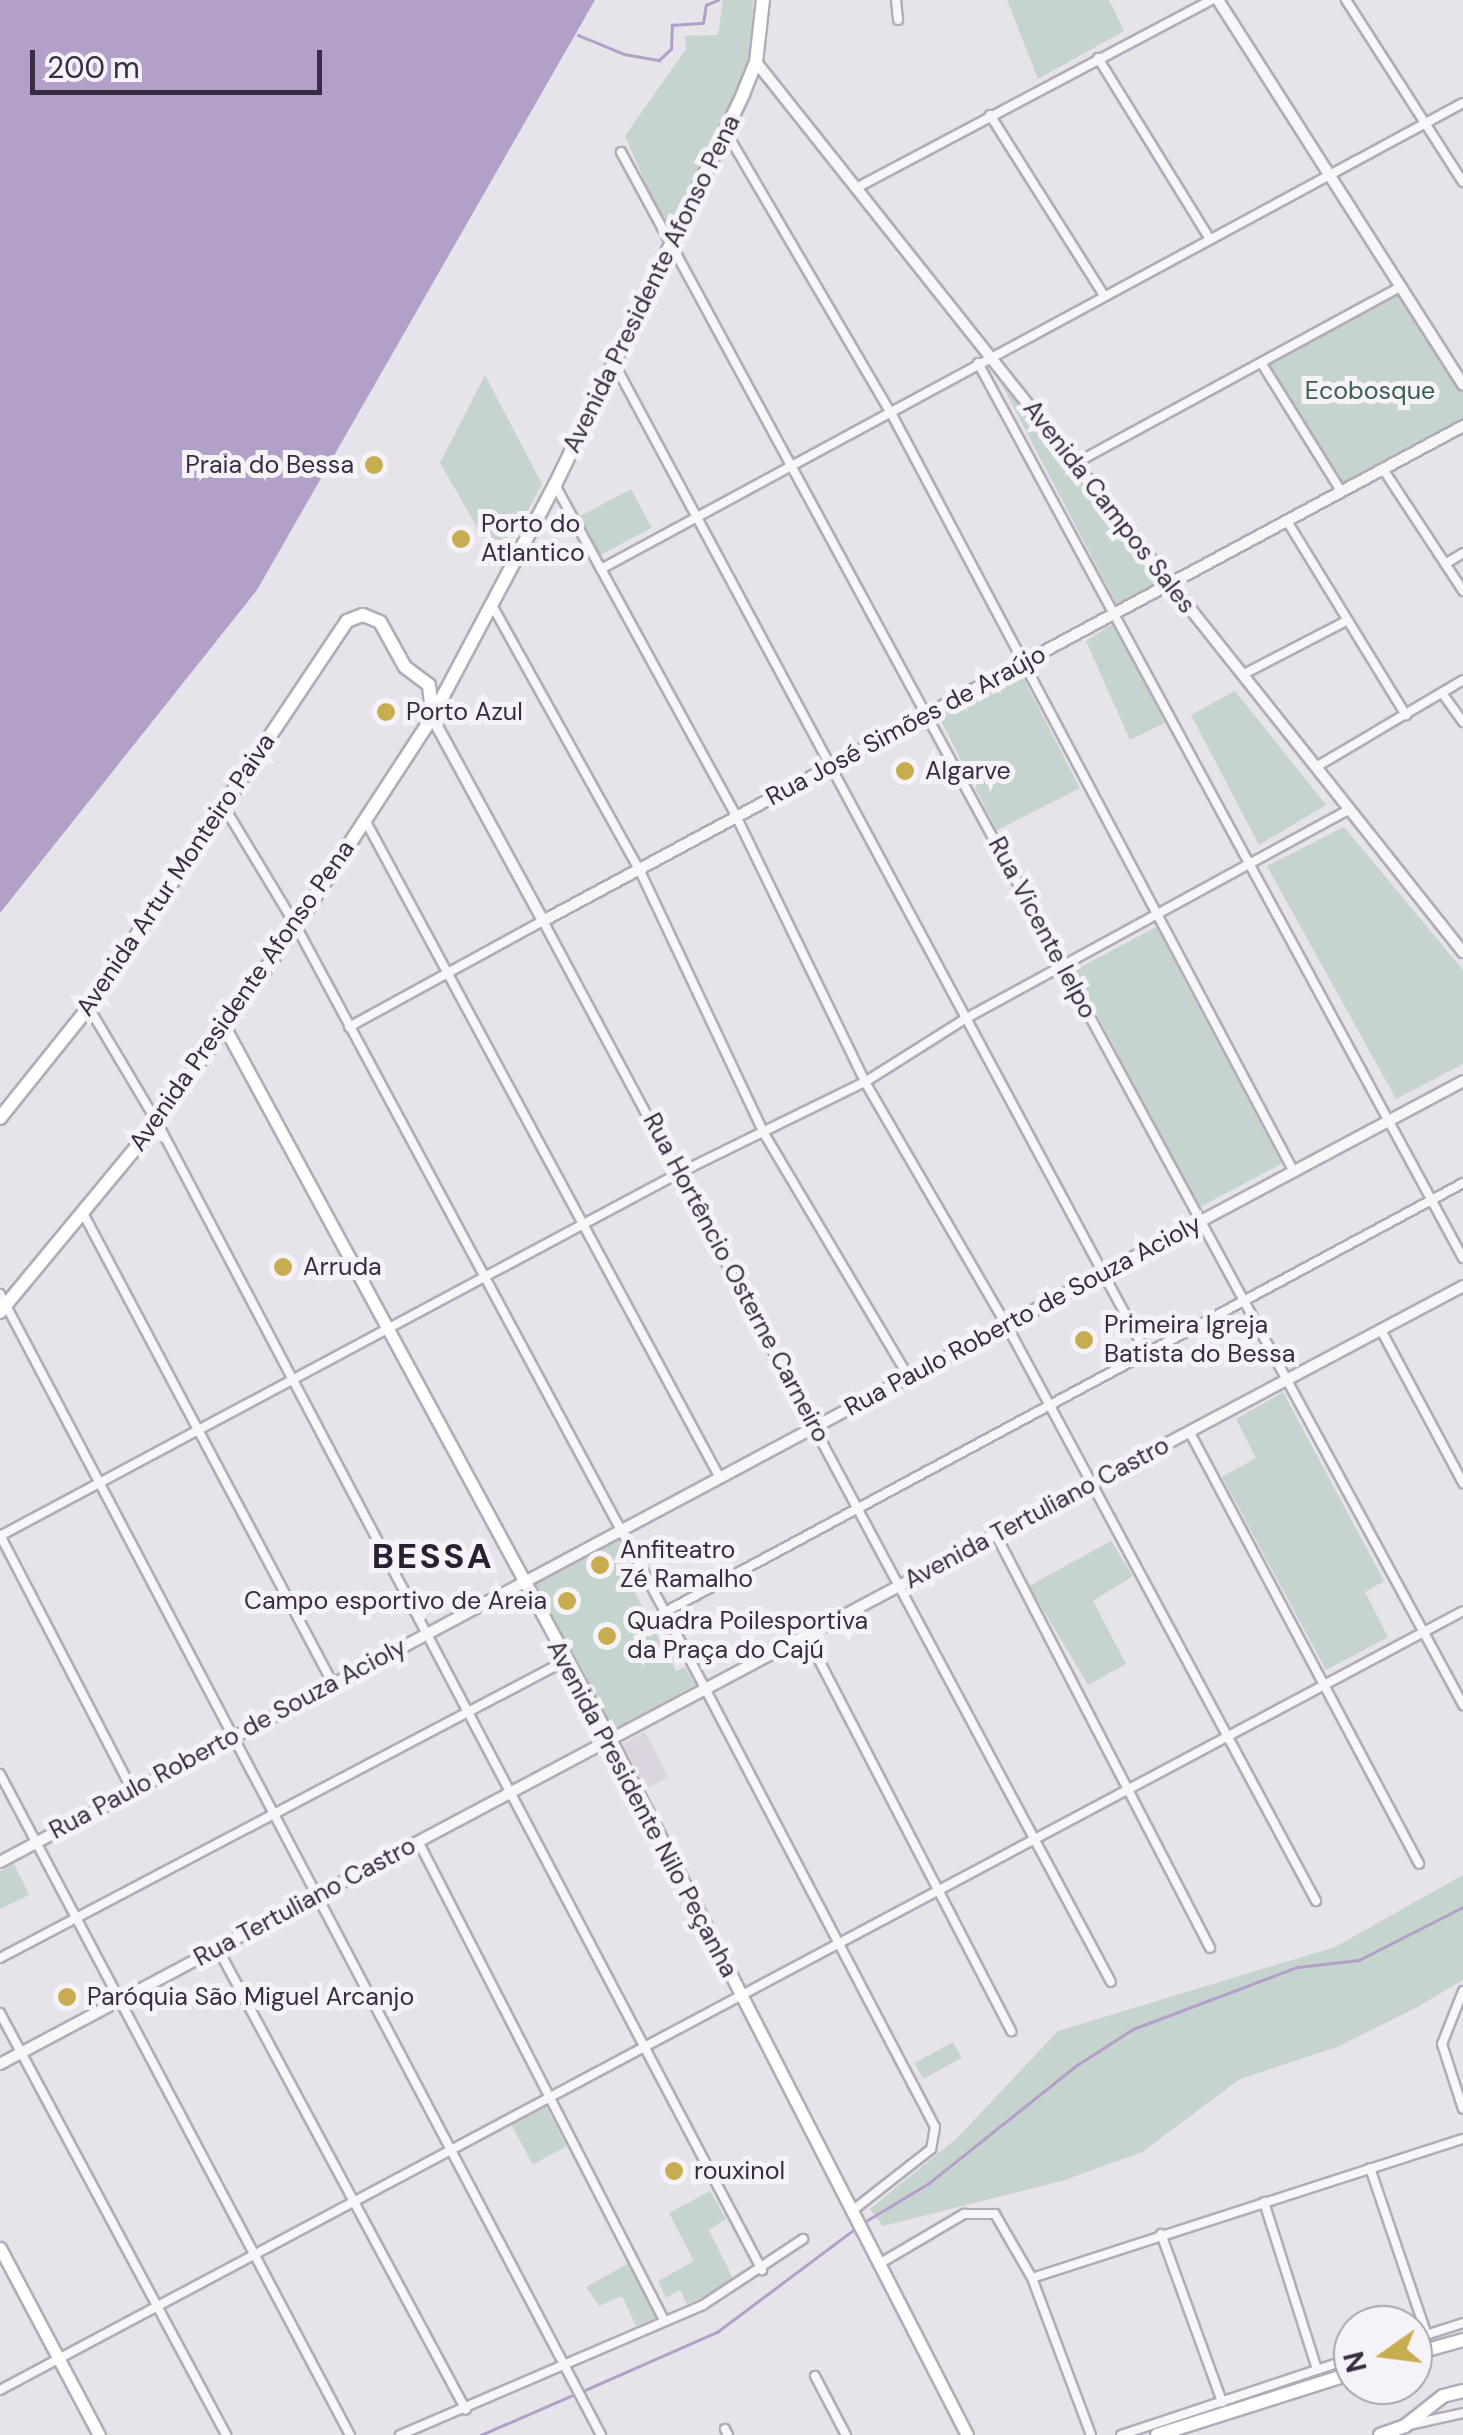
<!DOCTYPE html>
<meta charset="utf-8">
<style>
body{margin:0}
#map{position:relative;width:1463px;height:2435px;overflow:hidden;background:#e7e3ea;font-family:"DM Sans",sans-serif}
div>[style]{position:absolute}
.built>*{inset:0;background:#dbd5df;transform-origin:0 0}
.green>*{inset:0;background:#c5d4cf;transform-origin:0 0}
.water>*{inset:0;background:#b2a0c8}
.stream>*{height:2.5px;margin:-1.25px;padding:0 1.25px;transform-origin:1.25px;border-radius:1.25px;background:#b2a0c8}
.roads{filter:drop-shadow(2px 0 #b2acb8) drop-shadow(-2px 0 #b2acb8) drop-shadow(0 2px #b2acb8) drop-shadow(0 -2px #b2acb8)}
.minor>*{height:8px;margin:-4px;padding:0 4px;transform-origin:4px;border-radius:4px;background:#f7f6f9}
.tertiary>*{height:10px;margin:-5px;padding:0 5px;transform-origin:5px;border-radius:5px;background:#f7f6f9}
.secondary>*{height:11px;margin:-5.5px;padding:0 5.5px;transform-origin:5.5px;border-radius:5.5px;background:#fff}
.primary>*{height:12px;margin:-6px;padding:0 6px;transform-origin:6px;border-radius:6px;background:#fff}
.trunk>*{height:12px;margin:-6px;padding:0 6px;transform-origin:6px;border-radius:6px;background:#fff}
.dots>*{width:28px;height:28px;translate:-50% -50%;box-sizing:border-box;border:5px solid #f5f3f8;border-radius:50%}
span{translate:-50% -50%;white-space:nowrap;text-align:center;line-height:1.15;-webkit-text-stroke:10px #f5f3f8;paint-order:stroke}
.street-label{font-size:25px;color:#382c42}
.park-label{font-size:25px;color:#3a5d53}
.poi-label{font-size:25px;color:#382c42}
.right{translate:-100% -50%;text-align:right}
.left{translate:0 -50%;text-align:left}
.district-label{font-size:35px;color:#2a1e33;font-weight:700;letter-spacing:2.5px}
.north{position:absolute;left:1333px;top:2305px;width:100px;height:100px;box-sizing:border-box;background:#f5f3f8;border:2px solid #a9a3af;border-radius:50%;rotate:256deg;font-size:28px;font-weight:700;line-height:40px;text-align:center;color:#382c42}
.north::after{content:'';display:block;margin:auto;width:35px;height:45px;background:#c7ad50;clip-path:polygon(50% 0,100% 100%,50% 72%,0 100%)}
.scale{position:absolute;left:30px;top:50px;width:292px;height:45px;box-sizing:border-box;border:5px solid #382c42;border-top:0;padding-left:12px;font-size:30px;line-height:35px;white-space:nowrap;color:#382c42;-webkit-text-stroke:8px #f5f3f8;paint-order:stroke}
</style>
<div id="map">
<div class="built">
<div style="left:645px;top:1732px;width:51px;height:26px;rotate:63deg"></div>
</div>
<div class="green">
<div style="clip-path:polygon(723px 0,753px 0,752px 50px,725px 118px,671px 226px,665px 227px,625px 136px,686px 49px,685px 36px,718px 35px)"></div>
<div style="clip-path:polygon(1007px 0,1109px 0,1124px 31px,1038px 79px)"></div>
<div style="clip-path:polygon(1400px 287px,1463px 384px,1463px 426px,1341px 491px,1262px 364px)"></div>
<div style="clip-path:polygon(993px 368px,1157px 582px,1117px 605px)"></div>
<div style="clip-path:polygon(485px 375px,542px 484px,499px 565px,440px 463px)"></div>
<div style="left:631px;top:489px;width:44px;height:58px;rotate:62deg"></div>
<div style="clip-path:polygon(1114px 623px,1165px 723px,1130px 740px,1086px 641px)"></div>
<div style="left:1022px;top:675px;width:127px;height:93px;rotate:63deg"></div>
<div style="clip-path:polygon(1235px 691px,1326px 805px,1259px 845px,1191px 715px)"></div>
<div style="clip-path:polygon(1344px 827px,1463px 970px,1463px 1064px,1396px 1099px,1267px 866px)"></div>
<div style="left:1156px;top:927px;width:268px;height:93px;rotate:62deg"></div>
<div style="clip-path:polygon(1283px 1392px,1384px 1581px,1365px 1592px,1388px 1637px,1326px 1670px,1222px 1477px,1256px 1458px,1236px 1419px)"></div>
<div style="clip-path:polygon(617px 1539px,627px 1557px,619px 1562px,676px 1671px,685px 1667px,695px 1685px,611px 1732px,531px 1584px)"></div>
<div style="clip-path:polygon(1111px 1541px,1133px 1576px,1093px 1601px,1126px 1664px,1088px 1685px,1029px 1586px)"></div>
<div style="clip-path:polygon(14px 1864px,29px 1895px,0 1909px,0 1871px)"></div>
<div style="clip-path:polygon(1463px 1875px,1463px 1980px,1414px 2009px,1337px 2047px,1240px 2079px,1142px 2152px,1065px 2180px,883px 2226px,870px 2209px,957px 2138px,1058px 2031px,1335px 1947px)"></div>
<div style="left:953px;top:2042px;width:18px;height:44px;rotate:61deg"></div>
<div style="left:544px;top:2103px;width:49px;height:39px;rotate:62deg"></div>
<div style="clip-path:polygon(710px 2191px,726px 2219px,709px 2230px,735px 2283px,687px 2304px,680px 2290px,666px 2298px,658px 2281px,694px 2261px,669px 2213px)"></div>
<div style="clip-path:polygon(629px 2263px,658px 2317px,636px 2326px,622px 2296px,599px 2306px,586px 2287px)"></div>
</div>
<div class="water">
<div style="clip-path:polygon(0 0,595px 0,257px 590px,0 913px)"></div>
</div>
<div class="stream">
<div style="left:578px;top:35px;width:50px;rotate:22.4deg"></div>
<div style="left:624px;top:54px;width:36px;rotate:10deg"></div>
<div style="left:659px;top:60px;width:16px;rotate:-43deg"></div>
<div style="left:671px;top:49px;width:24px;rotate:-88deg"></div>
<div style="left:672px;top:25px;width:31px;rotate:-4deg"></div>
<div style="left:703px;top:23px;width:18px;rotate:-81deg"></div>
<div style="left:706px;top:5px;width:13px;rotate:-23deg"></div>
<div style="left:866px;top:2221px;width:74px;rotate:-31.1deg"></div>
<div style="left:929px;top:2183px;width:189px;rotate:-38.6deg"></div>
<div style="left:1077px;top:2065px;width:67px;rotate:-32.7deg"></div>
<div style="left:1133px;top:2029px;width:175px;rotate:-20.7deg"></div>
<div style="left:1297px;top:1967px;width:62px;rotate:-6.4deg"></div>
<div style="left:1359px;top:1960px;width:117px;rotate:-27deg"></div>
<div style="left:583px;top:2391px;width:146px;rotate:-23.8deg"></div>
<div style="left:717px;top:2332px;width:169px;rotate:-36.8deg"></div>
<div style="left:481px;top:2435px;width:103px;rotate:-23.6deg"></div>
</div>
<div class="roads">
<div class="minor">
<div style="left:896px;top:0;width:20px;rotate:84deg"></div>
<div style="left:1346px;top:0;width:216px;rotate:57.3deg"></div>
<div style="left:1098px;top:58px;width:213px;rotate:58.3deg"></div>
<div style="left:990px;top:115px;width:213px;rotate:57.7deg"></div>
<div style="left:726px;top:132px;width:324px;rotate:59.6deg"></div>
<div style="left:890px;top:411px;width:862px;rotate:62.04deg"></div>
<div style="left:621px;top:152px;width:1767px;rotate:61.53deg"></div>
<div style="left:860px;top:186px;width:397px;rotate:-27.9deg"></div>
<div style="left:978px;top:363px;width:1018px;rotate:61.55deg"></div>
<div style="left:1262px;top:364px;width:150px;rotate:58.1deg"></div>
<div style="left:615px;top:365px;width:1122px;rotate:61.74deg"></div>
<div style="left:1074px;top:464px;width:371px;rotate:-28.5deg"></div>
<div style="left:1383px;top:469px;width:146px;rotate:56.7deg"></div>
<div style="left:555px;top:485px;width:379px;rotate:61.3deg"></div>
<div style="left:737px;top:818px;width:293px;rotate:64.1deg"></div>
<div style="left:865px;top:1082px;width:280px;rotate:59.8deg"></div>
<div style="left:1006px;top:1324px;width:655px;rotate:61.75deg"></div>
<div style="left:1287px;top:521px;width:228px;rotate:58.5deg"></div>
<div style="left:1445px;top:564px;width:21px;rotate:-31deg"></div>
<div style="left:601px;top:569px;width:980px;rotate:-28.4deg"></div>
<div style="left:493px;top:607px;width:302px;rotate:60.9deg"></div>
<div style="left:640px;top:871px;width:292px;rotate:64.7deg"></div>
<div style="left:765px;top:1135px;width:282px;rotate:59.3deg"></div>
<div style="left:1242px;top:675px;width:119px;rotate:-27.4deg"></div>
<div style="left:1442px;top:693px;width:36px;rotate:54deg"></div>
<div style="left:1316px;top:767px;width:171px;rotate:-30.6deg"></div>
<div style="left:223px;top:805px;width:141px;rotate:58.9deg"></div>
<div style="left:296px;top:926px;width:779px;rotate:61.72deg"></div>
<div style="left:665px;top:1612px;width:581px;rotate:62.33deg"></div>
<div style="left:935px;top:2127px;width:22px;rotate:100deg"></div>
<div style="left:931px;top:2149px;width:100px;rotate:141.9deg"></div>
<div style="left:365px;top:820px;width:748px;rotate:61.65deg"></div>
<div style="left:89px;top:1008px;width:133px;rotate:59.2deg"></div>
<div style="left:157px;top:1122px;width:1298px;rotate:62.21deg"></div>
<div style="left:349px;top:1027px;width:221px;rotate:-28.7deg"></div>
<div style="left:543px;top:921px;width:1203px;rotate:61.84deg"></div>
<div style="left:84px;top:1215px;width:529px;rotate:62.03deg"></div>
<div style="left:0;top:1294px;width:1290px;rotate:62.22deg"></div>
<div style="left:1381px;top:1330px;width:174px;rotate:61.8deg"></div>
<div style="left:1189px;top:1431px;width:490px;rotate:62deg"></div>
<div style="left:0;top:1535px;width:287px;rotate:62.6deg"></div>
<div style="left:996px;top:1535px;width:465px;rotate:62.6deg"></div>
<div style="left:0;top:1536px;width:770px;rotate:-28.13deg"></div>
<div style="left:679px;top:1173px;width:207px;rotate:-26.1deg"></div>
<div style="left:865px;top:1082px;width:116px;rotate:-32.3deg"></div>
<div style="left:963px;top:1020px;width:441px;rotate:-28.6deg"></div>
<div style="left:665px;top:1612px;width:906px;rotate:-28.26deg"></div>
<div style="left:807px;top:1637px;width:444px;rotate:62.6deg"></div>
<div style="left:0;top:1774px;width:748px;rotate:62.1deg"></div>
<div style="left:418px;top:1841px;width:538px;rotate:62.82deg"></div>
<div style="left:218px;top:1949px;width:523px;rotate:61.72deg"></div>
<div style="left:0;top:1958px;width:638px;rotate:-27.73deg"></div>
<div style="left:1463px;top:1991px;width:57px;rotate:111.6deg"></div>
<div style="left:1442px;top:2044px;width:68px;rotate:72.1deg"></div>
<div style="left:0;top:2013px;width:479px;rotate:61.8deg"></div>
<div style="left:1370px;top:2168px;width:176px;rotate:71.2deg"></div>
<div style="left:1264px;top:2202px;width:175px;rotate:72.4deg"></div>
<div style="left:1161px;top:2234px;width:179px;rotate:70deg"></div>
<div style="left:879px;top:2264px;width:99px;rotate:-30.5deg"></div>
<div style="left:964px;top:2214px;width:31px"></div>
<div style="left:995px;top:2214px;width:74px;rotate:60deg"></div>
<div style="left:1032px;top:2278px;width:168px;rotate:69.4deg"></div>
<div style="left:1032px;top:2278px;width:453px;rotate:-17.9deg"></div>
<div style="left:1413px;top:2339px;width:52px;rotate:-17.7deg"></div>
<div style="left:815px;top:2376px;width:67px;rotate:62.3deg"></div>
<div style="left:0;top:2390px;width:1657px;rotate:-28.03deg"></div>
<div style="left:1409px;top:2425px;width:55px;rotate:-12.5deg"></div>
<div style="left:725px;top:2429px;width:7px;rotate:63deg"></div>
<div style="left:400px;top:2435px;width:330px;rotate:-23.2deg"></div>
<div style="left:703px;top:2305px;width:120px;rotate:-33.4deg"></div>
<div style="left:1121px;top:2435px;width:244px;rotate:-18.4deg"></div>
</div>
<div class="tertiary">
<div style="left:1218px;top:0;width:456px;rotate:57.5deg"></div>
<div style="left:756px;top:62px;width:1137px;rotate:51.54deg"></div>
<div style="left:432px;top:717px;width:232px;rotate:61.4deg"></div>
<div style="left:543px;top:921px;width:1045px;rotate:-28.28deg"></div>
<div style="left:0;top:1862px;width:1658px;rotate:-28.09deg"></div>
<div style="left:0;top:2064px;width:1657px;rotate:-28deg"></div>
</div>
<div class="secondary">
<div style="left:225px;top:1028px;width:811px;rotate:61.57deg"></div>
<div style="left:611px;top:1741px;width:780px;rotate:62.84deg"></div>
<div style="left:0;top:2248px;width:212px;rotate:62.1deg"></div>
</div>
<div class="primary">
<div style="left:0;top:1118px;width:141px;rotate:-51.3deg"></div>
<div style="left:88px;top:1008px;width:466px;rotate:-56.2deg"></div>
<div style="left:347px;top:621px;width:17px;rotate:-21deg"></div>
<div style="left:363px;top:615px;width:18px;rotate:22deg"></div>
<div style="left:380px;top:622px;width:51px;rotate:60.9deg"></div>
<div style="left:405px;top:667px;width:30px;rotate:37deg"></div>
<div style="left:429px;top:685px;width:29px;rotate:84deg"></div>
<div style="left:0;top:1312px;width:246px;rotate:-50.4deg"></div>
<div style="left:157px;top:1122px;width:240px;rotate:-54.7deg"></div>
<div style="left:296px;top:926px;width:249px;rotate:-56.9deg"></div>
<div style="left:432px;top:717px;width:263px;rotate:-62.1deg"></div>
<div style="left:555px;top:485px;width:434px;rotate:-64.3deg"></div>
<div style="left:743px;top:94px;width:35px;rotate:-68deg"></div>
<div style="left:756px;top:62px;width:62px;rotate:-83.6deg"></div>
</div>
<div class="trunk">
<div style="left:1413px;top:2354px;width:52px;rotate:-15.6deg"></div>
<div style="left:1157px;top:2435px;width:206px;rotate:-17.6deg"></div>
<div style="left:1380px;top:2435px;width:27px;rotate:-20deg"></div>
<div style="left:1405px;top:2426px;width:48px;rotate:-38.3deg"></div>
<div style="left:1443px;top:2396px;width:21px;rotate:-14deg"></div>
</div>
</div>
<div class="dots">
<div style="left:374px;top:465px;background:#c7ad50"></div>
<div style="left:461px;top:539px;background:#c7ad50"></div>
<div style="left:386px;top:712px;background:#c7ad50"></div>
<div style="left:905px;top:771px;background:#c7ad50"></div>
<div style="left:283px;top:1267px;background:#c7ad50"></div>
<div style="left:1084px;top:1340px;background:#c7ad50"></div>
<div style="left:600px;top:1565px;background:#c7ad50"></div>
<div style="left:567px;top:1601px;background:#c7ad50"></div>
<div style="left:607px;top:1636px;background:#c7ad50"></div>
<div style="left:67px;top:1997px;background:#c7ad50"></div>
<div style="left:674px;top:2171px;background:#c7ad50"></div>
</div>
<div class="street-label">
<span style="left:652px;top:284px;rotate:-64deg">Avenida Presidente Afonso Pena</span>
<span style="left:1109px;top:507px;rotate:52deg">Avenida Campos Sales</span>
<span style="left:906px;top:726px;rotate:-28deg">Rua José Simões de Araújo</span>
<span style="left:176px;top:875px;rotate:-56deg">Avenida Artur Monteiro Paiva</span>
<span style="left:1042px;top:928px;rotate:62deg">Rua Vicente Ielpo</span>
<span style="left:242px;top:996px;rotate:-55deg">Avenida Presidente Afonso Pena</span>
<span style="left:736px;top:1278px;rotate:62deg">Rua Hortêncio Osterne Carneiro</span>
<span style="left:1023px;top:1316px;rotate:-28deg">Rua Paulo Roberto de Souza Acioly</span>
<span style="left:1037px;top:1513px;rotate:-28deg">Avenida Tertuliano Castro</span>
<span style="left:228px;top:1739px;rotate:-28deg">Rua Paulo Roberto de Souza Acioly</span>
<span style="left:642px;top:1809px;rotate:62deg">Avenida Presidente Nilo Peçanha</span>
<span style="left:305px;top:1902px;rotate:-28deg">Rua Tertuliano Castro</span>
</div>
<div class="park-label">
<span style="left:1370px;top:391px">Ecobosque</span>
</div>
<div class="poi-label">
<span class="right" style="left:354px;top:465px">Praia do Bessa</span>
<span class="left" style="left:481px;top:539px">Porto do<br>Atlantico</span>
<span class="left" style="left:406px;top:712px">Porto Azul</span>
<span class="left" style="left:925px;top:771px">Algarve</span>
<span class="left" style="left:303px;top:1267px">Arruda</span>
<span class="left" style="left:1104px;top:1340px">Primeira Igreja<br>Batista do Bessa</span>
<span class="left" style="left:620px;top:1565px">Anfiteatro<br>Zé Ramalho</span>
<span class="right" style="left:547px;top:1601px">Campo esportivo de Areia</span>
<span class="left" style="left:627px;top:1636px">Quadra Poilesportiva<br>da Praça do Cajú</span>
<span class="left" style="left:87px;top:1997px">Paróquia São Miguel Arcanjo</span>
<span class="left" style="left:694px;top:2171px">rouxinol</span>
</div>
<div class="district-label">
<span style="left:433px;top:1556px">BESSA</span>
</div>
<div class="north">N</div>
<div class="scale">200 m</div>
</div>
